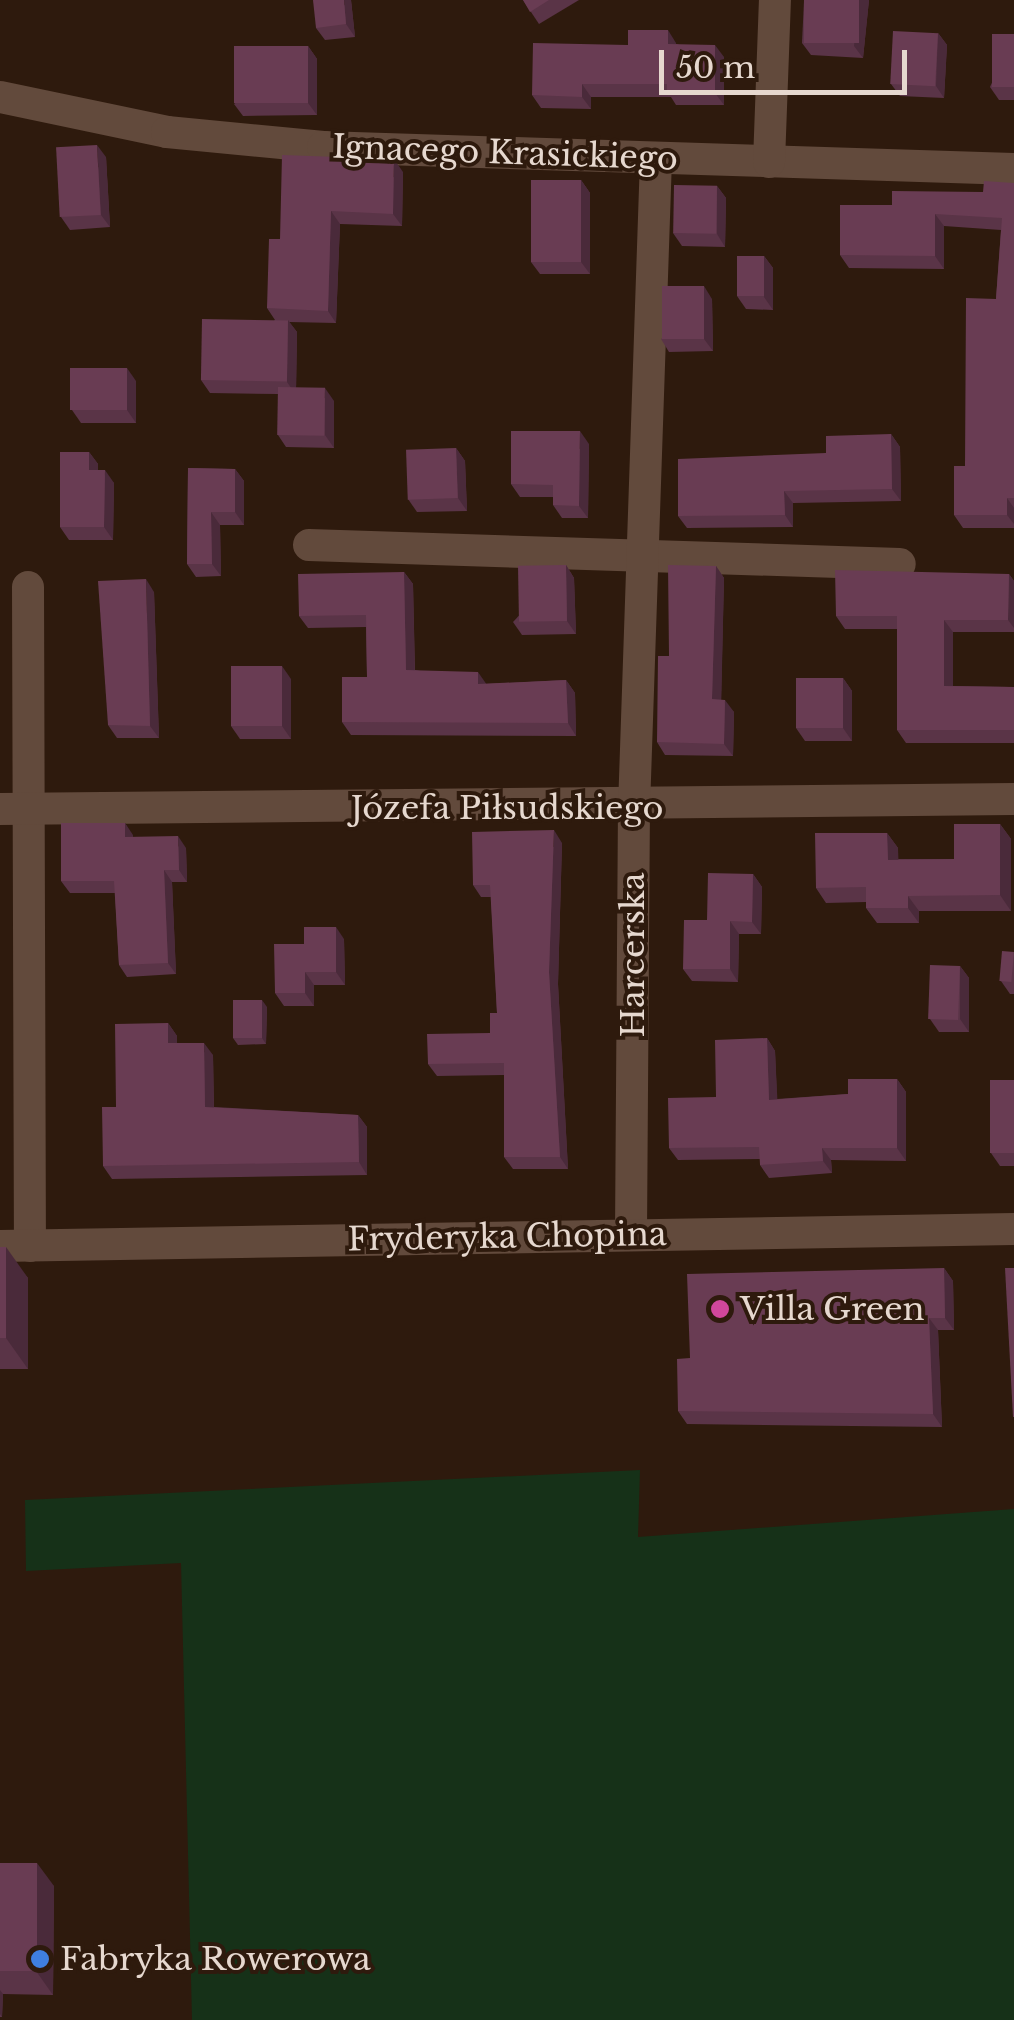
<!DOCTYPE html>
<meta charset="utf-8">
<style>
body{margin:0}
#map{position:relative;width:1014px;height:2020px;overflow:hidden;background:#2e1a0d;font-family:"Libre Baskerville",serif}
div>[style]{position:absolute}
.green>*{inset:0;background:#163118}
.minor>*{height:32px;margin:-16px;padding:0 16px;transform-origin:16px;border-radius:16px;background:#624a3c}
.wall>*{inset:0;background:#5a3447}
.shaded-wall>*{inset:0;background:#4a2a3a}
.building>*{inset:0;background:#693c53;transform-origin:0 0}
.dots>*{width:28px;height:28px;translate:-50% -50%;box-sizing:border-box;border:5px solid #2e1a0d;border-radius:50%}
span{translate:-50% -50%;white-space:nowrap;text-align:center;line-height:1.15;-webkit-text-stroke:8px #2e1a0d;paint-order:stroke}
.street-label{font-size:32px;color:#e6d8cf}
.poi-label{font-size:32px;color:#e6d8cf}
.left{translate:0 -50%;text-align:left}
.scale{position:absolute;left:659px;top:50px;width:248px;height:45px;box-sizing:border-box;border:5px solid #e6d8cf;border-top:0;padding-left:12px;font-size:30px;line-height:35px;white-space:nowrap;color:#e6d8cf;-webkit-text-stroke:8px #2e1a0d;paint-order:stroke}
</style>
<div id="map">
<div class="green">
<div style="clip-path:polygon(640px 1470px,638px 1537px,1014px 1509px,1014px 2020px,192px 2020px,181px 1563px,26px 1571px,25px 1500px)"></div>
</div>
<div class="minor">
<div style="left:0;top:97px;width:171px;rotate:11.8deg"></div>
<div style="left:167px;top:132px;width:157px;rotate:5.5deg"></div>
<div style="left:323px;top:147px;width:691px;rotate:1.82deg"></div>
<div style="left:769px;top:162px;width:162px;rotate:-87.9deg"></div>
<div style="left:309px;top:545px;width:591px;rotate:1.84deg"></div>
<div style="left:28px;top:587px;width:659px;rotate:89.83deg"></div>
<div style="left:0;top:809px;width:1014px;rotate:-0.57deg"></div>
<div style="left:631px;top:1234px;width:426px;rotate:-89.6deg"></div>
<div style="left:634px;top:808px;width:650px;rotate:-88.06deg"></div>
<div style="left:0;top:1246px;width:1014px;rotate:-0.96deg"></div>
</div>
<div class="wall">
<div style="clip-path:polygon(351px 0,355px 37px,325px 40px,316px 28px)"></div>
<div style="clip-path:polygon(523px 0,579px 0,539px 24px)"></div>
<div style="clip-path:polygon(804px 0,869px 0,863px 58px,811px 55px,802px 43px)"></div>
<div style="clip-path:polygon(938px 33px,947px 45px,944px 98px,900px 96px,891px 84px)"></div>
<div style="clip-path:polygon(1014px 34px,1014px 100px,999px 100px,990px 87px)"></div>
<div style="clip-path:polygon(676px 43px,676px 44px,724px 57px,724px 105px,676px 105px,671px 97px,591px 97px,591px 109px,541px 108px,532px 95px,628px 45px)"></div>
<div style="clip-path:polygon(308px 46px,317px 59px,317px 115px,243px 116px,234px 104px)"></div>
<div style="clip-path:polygon(106px 157px,110px 227px,70px 230px,61px 217px)"></div>
<div style="clip-path:polygon(403px 172px,402px 226px,340px 224px,336px 323px,289px 322px,297px 332px,296px 388px,334px 401px,334px 448px,286px 447px,278px 435px,278px 394px,210px 393px,201px 380px,275px 320px,267px 308px,280px 239px)"></div>
<div style="clip-path:polygon(581px 180px,590px 193px,590px 274px,540px 274px,531px 262px)"></div>
<div style="clip-path:polygon(1014px 183px,1014px 528px,963px 528px,954px 515px,965px 466px,996px 299px,1001px 230px,944px 226px,944px 269px,849px 268px,840px 255px,892px 205px,983px 192px)"></div>
<div style="clip-path:polygon(717px 186px,726px 198px,725px 247px,682px 246px,673px 233px)"></div>
<div style="clip-path:polygon(764px 256px,773px 268px,773px 310px,746px 309px,737px 296px)"></div>
<div style="clip-path:polygon(712px 299px,713px 351px,669px 352px,661px 339px)"></div>
<div style="clip-path:polygon(136px 381px,136px 423px,81px 423px,72px 410px)"></div>
<div style="clip-path:polygon(891px 434px,900px 447px,901px 501px,793px 503px,793px 527px,687px 528px,678px 516px,826px 453px)"></div>
<div style="clip-path:polygon(589px 444px,588px 518px,562px 518px,553px 505px,553px 497px,520px 497px,511px 484px)"></div>
<div style="clip-path:polygon(456px 448px,465px 461px,467px 511px,417px 512px,408px 499px)"></div>
<div style="clip-path:polygon(89px 452px,98px 464px,98px 470px,114px 483px,113px 540px,69px 540px,60px 527px)"></div>
<div style="clip-path:polygon(188px 468px,235px 469px,244px 481px,244px 525px,220px 525px,221px 576px,196px 577px,187px 564px)"></div>
<div style="clip-path:polygon(566px 565px,574px 578px,576px 634px,522px 635px,513px 622px)"></div>
<div style="clip-path:polygon(716px 566px,724px 578px,721px 700px,734px 712px,733px 756px,665px 755px,657px 742px,669px 656px)"></div>
<div style="clip-path:polygon(404px 572px,413px 584px,415px 670px,486px 684px,566px 680px,575px 693px,576px 736px,351px 735px,342px 722px,367px 677px,366px 627px,308px 628px,299px 616px)"></div>
<div style="clip-path:polygon(1009px 574px,1014px 581px,1014px 632px,953px 632px,953px 686px,1014px 687px,1014px 743px,906px 743px,897px 730px,897px 629px,845px 629px,836px 616px)"></div>
<div style="clip-path:polygon(154px 592px,159px 738px,117px 738px,108px 725px)"></div>
<div style="clip-path:polygon(843px 678px,852px 691px,852px 741px,805px 741px,796px 728px)"></div>
<div style="clip-path:polygon(291px 679px,291px 739px,240px 739px,231px 726px)"></div>
<div style="clip-path:polygon(125px 823px,133px 837px,186px 848px,187px 882px,172px 882px,176px 974px,127px 977px,119px 965px,115px 893px,70px 893px,61px 881px)"></div>
<div style="clip-path:polygon(1000px 824px,1011px 839px,1011px 911px,919px 911px,919px 923px,877px 923px,866px 908px,866px 902px,826px 903px,816px 888px,887px 833px,898px 848px,898px 859px,954px 859px)"></div>
<div style="clip-path:polygon(562px 843px,558px 984px,568px 1169px,513px 1169px,504px 1157px,504px 1075px,437px 1076px,428px 1064px,490px 1033px,497px 1013px,491px 897px,481px 897px,473px 885px)"></div>
<div style="clip-path:polygon(753px 874px,762px 887px,761px 934px,739px 934px,738px 982px,692px 981px,683px 969px,707px 920px)"></div>
<div style="clip-path:polygon(344px 939px,345px 985px,314px 985px,314px 1006px,284px 1006px,275px 993px,304px 944px)"></div>
<div style="clip-path:polygon(1014px 952px,1014px 994px,1010px 994px,1001px 981px)"></div>
<div style="clip-path:polygon(960px 966px,969px 978px,969px 1032px,939px 1032px,930px 1019px)"></div>
<div style="clip-path:polygon(267px 1007px,266px 1044px,238px 1045px,233px 1038px)"></div>
<div style="clip-path:polygon(168px 1023px,177px 1036px,177px 1043px,213px 1055px,214px 1107px,358px 1115px,367px 1127px,367px 1175px,112px 1179px,103px 1166px,116px 1107px)"></div>
<div style="clip-path:polygon(767px 1038px,775px 1051px,777px 1099px,848px 1094px,897px 1079px,906px 1092px,906px 1161px,831px 1160px,832px 1173px,769px 1178px,760px 1165px,760px 1159px,678px 1160px,669px 1148px,716px 1097px)"></div>
<div style="clip-path:polygon(1014px 1080px,1014px 1166px,1000px 1166px,991px 1153px)"></div>
<div style="clip-path:polygon(0 1247px,28px 1278px,28px 1369px,0 1369px)"></div>
<div style="clip-path:polygon(944px 1268px,953px 1281px,954px 1330px,938px 1330px,942px 1427px,687px 1424px,678px 1411px,690px 1358px)"></div>
<div style="clip-path:polygon(0 1863px,54px 1886px,53px 1995px,3px 1994px,2px 2017px,0 2017px)"></div>
</div>
<div class="shaded-wall">
<div style="clip-path:polygon(344px 0,351px 0,355px 37px,346px 24px)"></div>
<div style="clip-path:polygon(859px 0,869px 0,863px 58px,854px 46px)"></div>
<div style="clip-path:polygon(668px 30px,676px 43px,677px 57px,668px 44px)"></div>
<div style="clip-path:polygon(938px 33px,947px 45px,944px 98px,936px 86px)"></div>
<div style="clip-path:polygon(715px 45px,724px 57px,724px 105px,715px 93px)"></div>
<div style="clip-path:polygon(308px 46px,317px 59px,317px 115px,308px 103px)"></div>
<div style="clip-path:polygon(582px 84px,591px 97px,591px 109px,582px 97px)"></div>
<div style="clip-path:polygon(97px 145px,106px 157px,110px 227px,101px 215px)"></div>
<div style="clip-path:polygon(394px 159px,403px 172px,402px 226px,393px 214px)"></div>
<div style="clip-path:polygon(581px 180px,590px 193px,590px 274px,581px 262px)"></div>
<div style="clip-path:polygon(717px 186px,726px 198px,725px 247px,717px 234px)"></div>
<div style="clip-path:polygon(331px 211px,340px 224px,336px 323px,328px 311px)"></div>
<div style="clip-path:polygon(935px 214px,944px 226px,944px 269px,935px 256px)"></div>
<div style="clip-path:polygon(764px 256px,773px 268px,773px 310px,764px 297px)"></div>
<div style="clip-path:polygon(704px 286px,712px 299px,713px 351px,704px 339px)"></div>
<div style="clip-path:polygon(288px 320px,297px 332px,296px 395px,287px 382px)"></div>
<div style="clip-path:polygon(127px 368px,136px 381px,136px 423px,127px 410px)"></div>
<div style="clip-path:polygon(325px 388px,334px 401px,334px 448px,325px 435px)"></div>
<div style="clip-path:polygon(580px 431px,589px 444px,588px 518px,579px 506px)"></div>
<div style="clip-path:polygon(891px 434px,900px 447px,901px 501px,892px 489px)"></div>
<div style="clip-path:polygon(456px 448px,465px 461px,467px 511px,458px 498px)"></div>
<div style="clip-path:polygon(89px 452px,98px 464px,98px 483px,89px 470px)"></div>
<div style="clip-path:polygon(235px 469px,244px 481px,244px 525px,235px 512px)"></div>
<div style="clip-path:polygon(105px 470px,114px 483px,113px 540px,104px 527px)"></div>
<div style="clip-path:polygon(784px 491px,793px 503px,793px 527px,785px 515px)"></div>
<div style="clip-path:polygon(1007px 498px,1014px 508px,1014px 524px,1007px 515px)"></div>
<div style="clip-path:polygon(211px 512px,220px 525px,221px 576px,212px 564px)"></div>
<div style="clip-path:polygon(566px 565px,574px 578px,576px 634px,567px 621px)"></div>
<div style="clip-path:polygon(716px 566px,724px 578px,721px 712px,712px 699px)"></div>
<div style="clip-path:polygon(404px 572px,413px 584px,415px 682px,406px 670px)"></div>
<div style="clip-path:polygon(1009px 574px,1014px 581px,1014px 628px,1008px 620px)"></div>
<div style="clip-path:polygon(146px 579px,154px 592px,159px 738px,150px 726px)"></div>
<div style="clip-path:polygon(944px 620px,953px 632px,953px 699px,944px 686px)"></div>
<div style="clip-path:polygon(282px 666px,291px 679px,291px 739px,282px 726px)"></div>
<div style="clip-path:polygon(478px 672px,487px 685px,478px 684px)"></div>
<div style="clip-path:polygon(843px 678px,852px 691px,852px 741px,843px 728px)"></div>
<div style="clip-path:polygon(566px 680px,575px 693px,576px 736px,568px 723px)"></div>
<div style="clip-path:polygon(725px 700px,734px 712px,733px 756px,724px 744px)"></div>
<div style="clip-path:polygon(125px 823px,133px 835px,133px 849px,125px 837px)"></div>
<div style="clip-path:polygon(1000px 824px,1011px 839px,1011px 911px,1000px 895px)"></div>
<div style="clip-path:polygon(554px 830px,562px 843px,558px 984px,568px 1169px,560px 1157px,549px 972px)"></div>
<div style="clip-path:polygon(887px 833px,898px 848px,899px 875px,888px 860px)"></div>
<div style="clip-path:polygon(178px 836px,186px 848px,187px 882px,179px 870px)"></div>
<div style="clip-path:polygon(164px 870px,172px 882px,176px 974px,168px 963px)"></div>
<div style="clip-path:polygon(753px 874px,762px 887px,761px 934px,752px 922px)"></div>
<div style="clip-path:polygon(908px 896px,919px 911px,919px 923px,908px 908px)"></div>
<div style="clip-path:polygon(730px 921px,739px 934px,738px 982px,730px 969px)"></div>
<div style="clip-path:polygon(336px 927px,344px 939px,345px 985px,336px 972px)"></div>
<div style="clip-path:polygon(960px 966px,969px 978px,969px 1032px,960px 1019px)"></div>
<div style="clip-path:polygon(305px 972px,314px 985px,314px 1006px,305px 993px)"></div>
<div style="clip-path:polygon(262px 1000px,267px 1007px,266px 1044px,262px 1038px)"></div>
<div style="clip-path:polygon(168px 1023px,177px 1036px,177px 1056px,168px 1043px)"></div>
<div style="clip-path:polygon(767px 1038px,775px 1051px,778px 1112px,769px 1100px)"></div>
<div style="clip-path:polygon(204px 1043px,213px 1055px,214px 1120px,205px 1107px)"></div>
<div style="clip-path:polygon(897px 1079px,906px 1092px,906px 1161px,897px 1148px)"></div>
<div style="clip-path:polygon(358px 1115px,367px 1127px,367px 1175px,359px 1162px)"></div>
<div style="clip-path:polygon(822px 1148px,831px 1160px,832px 1173px,823px 1161px)"></div>
<div style="clip-path:polygon(6px 1247px,28px 1278px,28px 1369px,6px 1338px)"></div>
<div style="clip-path:polygon(944px 1268px,953px 1281px,954px 1330px,945px 1318px)"></div>
<div style="clip-path:polygon(929px 1318px,938px 1330px,942px 1427px,933px 1414px)"></div>
<div style="clip-path:polygon(37px 1863px,54px 1886px,53px 1995px,36px 1971px)"></div>
<div style="clip-path:polygon(0 1990px,3px 1994px,2px 2017px,0 2014px)"></div>
</div>
<div class="building">
<div style="clip-path:polygon(313px 0,344px 0,346px 24px,316px 28px)"></div>
<div style="clip-path:polygon(523px 0,549px 0,530px 12px)"></div>
<div style="left:804px;top:0;width:55px;height:43px"></div>
<div style="clip-path:polygon(628px 30px,668px 30px,668px 44px,715px 45px,715px 93px,667px 92px,667px 84px,582px 84px,582px 97px,532px 95px,533px 43px,628px 45px)"></div>
<div style="left:893px;top:31px;width:45px;height:53px;rotate:3deg"></div>
<div style="left:992px;top:34px;width:22px;height:53px"></div>
<div style="left:308px;top:46px;width:57px;height:74px;rotate:90deg"></div>
<div style="left:97px;top:145px;width:70px;height:41px;rotate:87deg"></div>
<div style="clip-path:polygon(282px 155px,394px 159px,393px 214px,331px 211px,328px 311px,267px 308px,269px 239px,280px 239px)"></div>
<div style="left:531px;top:180px;width:50px;height:82px"></div>
<div style="clip-path:polygon(984px 181px,1014px 183px,1014px 498px,1007px 498px,1007px 515px,954px 515px,954px 466px,965px 466px,966px 298px,996px 299px,1002px 218px,935px 214px,935px 256px,840px 255px,840px 205px,892px 205px,892px 191px,983px 192px)"></div>
<div style="left:674px;top:185px;width:43px;height:48px;rotate:1deg"></div>
<div style="left:737px;top:256px;width:27px;height:40px"></div>
<div style="left:704px;top:286px;width:53px;height:42px;rotate:90deg"></div>
<div style="left:202px;top:319px;width:86px;height:61px;rotate:1deg"></div>
<div style="left:70px;top:368px;width:57px;height:42px"></div>
<div style="left:278px;top:387px;width:47px;height:48px;rotate:1deg"></div>
<div style="clip-path:polygon(511px 431px,580px 431px,579px 506px,553px 505px,553px 485px,511px 484px)"></div>
<div style="clip-path:polygon(891px 434px,892px 489px,784px 491px,785px 515px,678px 516px,678px 459px,826px 453px,826px 436px)"></div>
<div style="left:456px;top:448px;width:50px;height:50px;rotate:88deg"></div>
<div style="clip-path:polygon(60px 452px,89px 452px,89px 470px,105px 470px,104px 527px,60px 527px)"></div>
<div style="clip-path:polygon(188px 468px,235px 469px,235px 512px,211px 512px,212px 564px,187px 564px)"></div>
<div style="left:566px;top:565px;width:56px;height:48px;rotate:89deg"></div>
<div style="clip-path:polygon(668px 565px,716px 566px,712px 699px,725px 700px,724px 744px,657px 742px,658px 656px,669px 656px)"></div>
<div style="clip-path:polygon(835px 570px,1009px 574px,1008px 620px,944px 620px,944px 686px,1014px 687px,1014px 730px,897px 730px,897px 616px,836px 616px)"></div>
<div style="clip-path:polygon(404px 572px,406px 670px,478px 672px,478px 684px,566px 680px,568px 723px,342px 722px,342px 677px,367px 677px,366px 615px,299px 616px,298px 574px)"></div>
<div style="clip-path:polygon(146px 579px,150px 726px,108px 725px,98px 581px)"></div>
<div style="left:231px;top:666px;width:51px;height:60px"></div>
<div style="left:796px;top:678px;width:47px;height:50px"></div>
<div style="clip-path:polygon(61px 823px,125px 823px,125px 837px,178px 836px,179px 870px,164px 870px,168px 963px,119px 965px,114px 881px,61px 881px)"></div>
<div style="clip-path:polygon(954px 824px,1000px 824px,1000px 895px,908px 896px,908px 908px,866px 908px,866px 887px,816px 888px,815px 833px,887px 833px,888px 860px,954px 859px)"></div>
<div style="clip-path:polygon(554px 830px,549px 972px,560px 1157px,504px 1157px,504px 1063px,428px 1064px,427px 1034px,490px 1033px,490px 1013px,497px 1013px,490px 885px,473px 885px,472px 832px)"></div>
<div style="clip-path:polygon(708px 873px,753px 874px,752px 922px,730px 921px,730px 969px,683px 969px,684px 920px,707px 920px)"></div>
<div style="clip-path:polygon(304px 927px,336px 927px,336px 972px,305px 972px,305px 993px,275px 993px,274px 944px,304px 944px)"></div>
<div style="left:1002px;top:951px;width:12px;height:30px;rotate:5deg"></div>
<div style="left:930px;top:965px;width:30px;height:54px;rotate:2deg"></div>
<div style="left:262px;top:1000px;width:38px;height:29px;rotate:90deg"></div>
<div style="clip-path:polygon(168px 1023px,168px 1043px,204px 1043px,205px 1107px,358px 1115px,359px 1162px,103px 1166px,102px 1107px,116px 1107px,115px 1024px)"></div>
<div style="clip-path:polygon(767px 1038px,769px 1100px,848px 1094px,848px 1079px,897px 1079px,897px 1148px,822px 1148px,823px 1161px,760px 1165px,759px 1147px,669px 1148px,668px 1098px,716px 1097px,715px 1040px)"></div>
<div style="left:1014px;top:1080px;width:73px;height:24px;rotate:90deg"></div>
<div style="left:0;top:1247px;width:6px;height:91px"></div>
<div style="clip-path:polygon(944px 1268px,945px 1318px,929px 1318px,933px 1414px,678px 1411px,677px 1359px,690px 1358px,687px 1274px)"></div>
<div style="clip-path:polygon(1005px 1268px,1014px 1268px,1014px 1417px,1013px 1417px)"></div>
<div style="left:0;top:1863px;width:37px;height:108px"></div>
</div>
<div class="dots">
<div style="left:720px;top:1309px;background:#d1479c"></div>
<div style="left:40px;top:1959px;background:#3f7fe0"></div>
</div>
<div class="street-label">
<span style="left:505px;top:153px;rotate:2deg">Ignacego Krasickiego</span>
<span style="left:507px;top:808px">Józefa Piłsudskiego</span>
<span style="left:633px;top:955px;rotate:-90deg">Harcerska</span>
<span style="left:507px;top:1237px;rotate:-1deg">Fryderyka Chopina</span>
</div>
<div class="poi-label">
<span class="left" style="left:740px;top:1309px">Villa Green</span>
<span class="left" style="left:60px;top:1959px">Fabryka Rowerowa</span>
</div>
<div class="scale">50 m</div>
</div>
